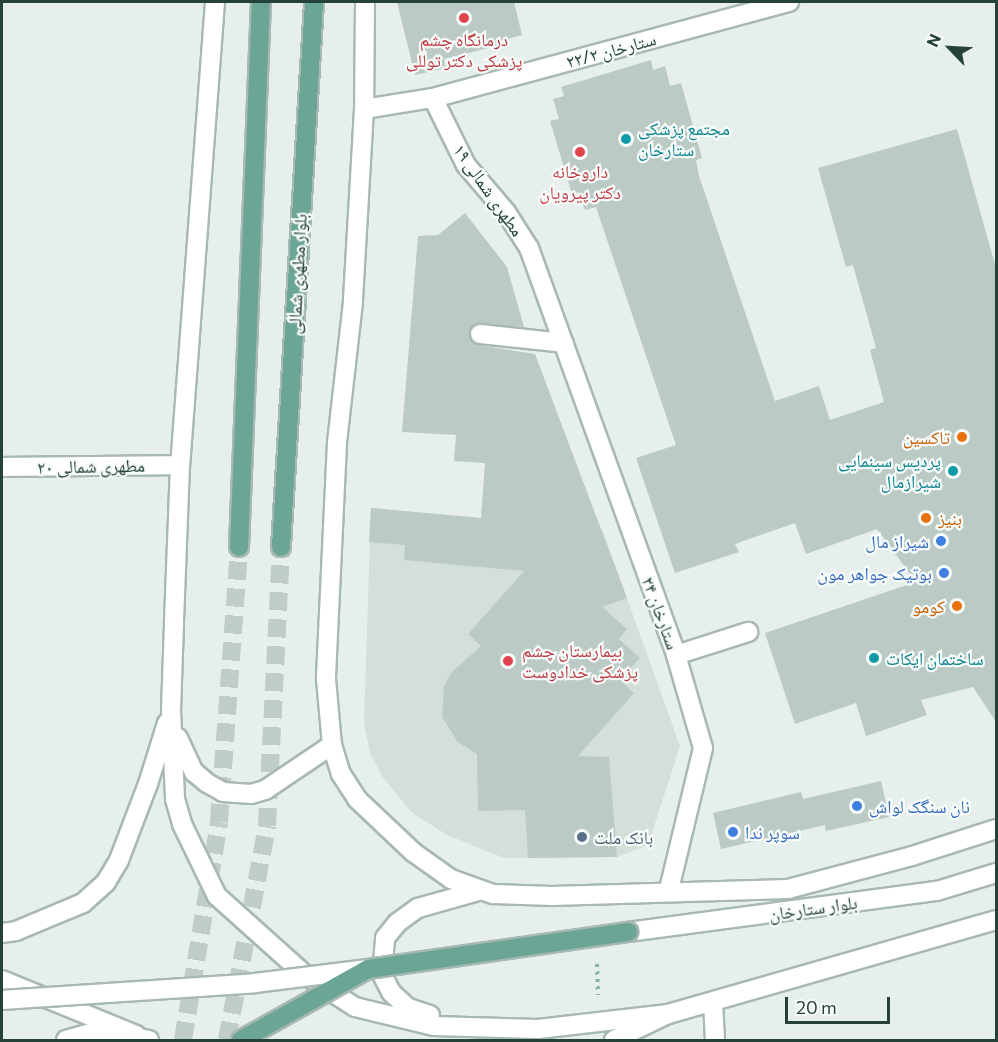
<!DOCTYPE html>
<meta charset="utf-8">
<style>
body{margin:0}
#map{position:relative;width:998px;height:1042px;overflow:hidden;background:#e6efeb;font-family:Commissioner,"Noto Naskh Arabic",sans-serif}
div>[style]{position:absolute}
.built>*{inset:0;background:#d4dfda}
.building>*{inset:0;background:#bbcac4}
.primary-tunnel>*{height:18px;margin-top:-9px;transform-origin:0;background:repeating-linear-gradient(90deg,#bfccc8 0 18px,transparent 0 27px)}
.path>*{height:4px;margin-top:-2px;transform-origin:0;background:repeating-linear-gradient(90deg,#86b3a5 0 3px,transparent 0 7.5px)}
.roads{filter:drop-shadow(2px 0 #a8b8b2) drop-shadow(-2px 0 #a8b8b2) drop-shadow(0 2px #a8b8b2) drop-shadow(0 -2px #a8b8b2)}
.minor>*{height:18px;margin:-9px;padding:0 9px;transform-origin:9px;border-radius:9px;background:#fff}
.secondary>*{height:18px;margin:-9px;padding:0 9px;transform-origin:9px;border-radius:9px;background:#fff}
.primary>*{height:18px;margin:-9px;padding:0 9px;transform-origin:9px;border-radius:9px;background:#6aa596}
.bridges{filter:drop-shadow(2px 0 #a8b8b2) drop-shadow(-2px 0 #a8b8b2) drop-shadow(0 2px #a8b8b2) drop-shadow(0 -2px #a8b8b2)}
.tertiary-bridge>*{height:18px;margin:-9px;padding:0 9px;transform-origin:9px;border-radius:9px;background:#fff}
.primary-bridge>*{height:18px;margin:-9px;padding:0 9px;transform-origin:9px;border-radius:9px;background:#6aa596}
.dots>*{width:16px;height:16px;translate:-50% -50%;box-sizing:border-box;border:3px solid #f7fbf9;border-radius:50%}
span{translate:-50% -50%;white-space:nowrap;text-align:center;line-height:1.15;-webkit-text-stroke:4.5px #f7fbf9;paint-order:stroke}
.health-label{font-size:18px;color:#be3a42}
.left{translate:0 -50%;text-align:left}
.street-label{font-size:18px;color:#24423a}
.culture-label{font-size:18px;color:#0d838f}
.right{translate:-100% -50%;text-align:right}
.food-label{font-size:18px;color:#c56008}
.shop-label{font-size:18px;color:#366cbe}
.service-label{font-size:18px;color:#4e5e75}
.frame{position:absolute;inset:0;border:3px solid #24423a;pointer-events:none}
.north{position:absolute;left:920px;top:18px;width:60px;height:60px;-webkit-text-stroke:4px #f7fbf9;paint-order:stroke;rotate:295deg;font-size:16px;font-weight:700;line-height:24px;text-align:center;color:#24423a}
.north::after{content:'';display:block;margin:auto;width:21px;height:27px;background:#24423a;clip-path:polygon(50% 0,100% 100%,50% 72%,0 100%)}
.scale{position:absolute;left:785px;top:997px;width:105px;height:27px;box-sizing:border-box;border:3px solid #24423a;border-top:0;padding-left:8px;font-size:18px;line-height:21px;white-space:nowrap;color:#24423a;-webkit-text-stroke:4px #f7fbf9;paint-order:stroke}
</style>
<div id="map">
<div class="built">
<div style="clip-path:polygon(371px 508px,602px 529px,680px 746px,648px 845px,617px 857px,504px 858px,447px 835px,411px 812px,382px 776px,370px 753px,364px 723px)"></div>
</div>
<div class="building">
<div style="clip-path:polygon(397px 2px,514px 2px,522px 35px,500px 41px,501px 45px,444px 59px,446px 68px,415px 75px)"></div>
<div style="clip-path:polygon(651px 60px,653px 70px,665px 66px,670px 86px,681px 83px,702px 158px,696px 160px,699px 176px,775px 401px,819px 386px,830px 420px,884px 402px,870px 350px,876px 348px,853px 265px,846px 267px,818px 168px,957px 129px,996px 268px,996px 722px,973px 687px,921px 700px,927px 715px,866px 736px,856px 703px,795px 724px,765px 633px,916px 582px,877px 529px,806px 554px,795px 523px,735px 544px,739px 552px,675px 573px,636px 458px,676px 445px,596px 207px,585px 210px,579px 192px,572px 194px,550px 121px,559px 119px,553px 99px,564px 96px,561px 87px)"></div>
<div style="clip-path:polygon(465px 213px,507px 267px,524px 327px,476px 324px,471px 328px,470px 338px,478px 345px,535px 354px,627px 598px,602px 607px,627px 629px,619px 639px,640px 658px,620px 680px,634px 693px,578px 756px,609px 757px,617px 857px,528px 858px,525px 810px,478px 811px,477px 754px,458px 742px,442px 717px,444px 687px,451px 673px,481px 646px,468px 634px,524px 571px,404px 560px,405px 545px,369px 542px,371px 508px,481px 518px,485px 463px,454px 461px,456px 435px,402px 432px,418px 236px,438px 235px)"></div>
<div style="clip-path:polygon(881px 781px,889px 817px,826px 831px,825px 825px,721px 849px,713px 813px,801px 792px,803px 799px)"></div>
</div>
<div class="primary-tunnel">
<div style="left:183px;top:1040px;width:221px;rotate:-80.6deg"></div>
<div style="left:219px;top:822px;width:276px;rotate:-85.8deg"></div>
<div style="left:227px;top:1040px;width:218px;rotate:-79.4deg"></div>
<div style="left:267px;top:826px;width:279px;rotate:-87.1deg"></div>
</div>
<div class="path">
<div style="left:597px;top:964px;width:31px;rotate:88deg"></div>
</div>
<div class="roads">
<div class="minor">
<div style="left:433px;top:98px;width:75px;rotate:63.8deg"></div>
<div style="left:466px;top:165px;width:62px;rotate:49.6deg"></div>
<div style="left:506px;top:212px;width:43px;rotate:57.4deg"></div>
<div style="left:529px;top:248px;width:433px;rotate:70.1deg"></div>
<div style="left:676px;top:655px;width:97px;rotate:73.8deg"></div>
<div style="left:703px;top:748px;width:146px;rotate:103.5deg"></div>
<div style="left:364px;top:109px;width:70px;rotate:-9.1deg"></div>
<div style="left:433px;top:98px;width:369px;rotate:-15.1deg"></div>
<div style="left:480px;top:334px;width:84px;rotate:6.1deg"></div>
<div style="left:2px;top:467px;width:178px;rotate:-0.6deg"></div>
<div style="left:676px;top:655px;width:76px;rotate:-17.7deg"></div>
<div style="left:713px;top:1002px;width:38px;rotate:87deg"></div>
</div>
<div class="secondary">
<div style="left:215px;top:2px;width:464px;rotate:94.3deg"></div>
<div style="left:180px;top:465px;width:159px;rotate:92.2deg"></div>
<div style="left:174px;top:624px;width:86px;rotate:92deg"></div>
<div style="left:171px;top:710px;width:89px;rotate:87.4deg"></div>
<div style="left:175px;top:799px;width:26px;rotate:74deg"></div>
<div style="left:182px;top:824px;width:80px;rotate:64.1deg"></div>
<div style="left:217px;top:896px;width:118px;rotate:41.9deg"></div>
<div style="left:305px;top:975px;width:59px;rotate:32.6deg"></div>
<div style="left:355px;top:1007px;width:81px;rotate:13.5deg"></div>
<div style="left:434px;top:1026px;width:104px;rotate:1.7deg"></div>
<div style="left:538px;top:1029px;width:131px;rotate:-6.6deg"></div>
<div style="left:365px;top:2px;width:107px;rotate:90.5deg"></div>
<div style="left:364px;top:109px;width:193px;rotate:93.3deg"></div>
<div style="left:353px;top:302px;width:142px;rotate:96.5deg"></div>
<div style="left:337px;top:443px;width:236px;rotate:92.7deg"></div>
<div style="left:326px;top:679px;width:66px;rotate:84.8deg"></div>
<div style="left:332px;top:745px;width:30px;rotate:73deg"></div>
<div style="left:341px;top:774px;width:30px;rotate:57deg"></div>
<div style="left:357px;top:799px;width:77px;rotate:43.4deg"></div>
<div style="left:413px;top:852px;width:47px;rotate:35.4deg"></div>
<div style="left:451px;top:879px;width:45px;rotate:19.7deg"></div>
<div style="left:493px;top:894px;width:59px;rotate:1.9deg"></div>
<div style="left:552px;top:896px;width:236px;rotate:-1.7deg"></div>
<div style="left:788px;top:889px;width:128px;rotate:-14.9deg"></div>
<div style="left:912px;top:856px;width:88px;rotate:-17.8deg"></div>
<div style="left:178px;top:738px;width:38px;rotate:65deg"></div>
<div style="left:194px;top:772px;width:17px;rotate:40deg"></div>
<div style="left:207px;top:783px;width:18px;rotate:29deg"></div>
<div style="left:223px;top:792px;width:28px;rotate:4deg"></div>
<div style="left:251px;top:794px;width:15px;rotate:-16deg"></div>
<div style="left:265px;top:790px;width:81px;rotate:-33.9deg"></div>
<div style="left:628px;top:932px;width:312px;rotate:-7.6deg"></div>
<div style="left:937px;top:891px;width:62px;rotate:-17deg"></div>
<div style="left:2px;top:933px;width:14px;rotate:-8deg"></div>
<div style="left:16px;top:931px;width:73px;rotate:-22.7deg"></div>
<div style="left:83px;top:903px;width:31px;rotate:-42deg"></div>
<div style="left:106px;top:882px;width:26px;rotate:-59deg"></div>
<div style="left:119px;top:860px;width:81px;rotate:-69.1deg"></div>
<div style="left:148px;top:784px;width:64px;rotate:-72.7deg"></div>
<div style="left:2px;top:980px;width:145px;rotate:22.3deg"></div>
<div style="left:430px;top:1015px;width:23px;rotate:-162deg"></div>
<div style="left:408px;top:1008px;width:23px;rotate:-137deg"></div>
<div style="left:391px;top:992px;width:20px;rotate:-117deg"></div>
<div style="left:382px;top:974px;width:36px;rotate:-85deg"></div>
<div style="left:385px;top:938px;width:19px;rotate:-51deg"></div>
<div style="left:397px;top:923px;width:26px;rotate:-36deg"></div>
<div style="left:418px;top:908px;width:66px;rotate:-15.7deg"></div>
<div style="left:66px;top:1040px;width:36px;rotate:-16deg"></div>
<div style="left:101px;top:1030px;width:49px;rotate:11.8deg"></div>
<div style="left:614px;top:1040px;width:60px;rotate:-25.7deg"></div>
<div style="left:668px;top:1014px;width:341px;rotate:-16deg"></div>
</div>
<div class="primary">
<div style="left:239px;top:547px;width:545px;rotate:-87.69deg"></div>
<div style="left:281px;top:547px;width:546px;rotate:-86.53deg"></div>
</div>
</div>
<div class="bridges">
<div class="tertiary-bridge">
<div style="left:2px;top:1000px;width:254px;rotate:-3.8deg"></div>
<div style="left:255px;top:983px;width:114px;rotate:-7.1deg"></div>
</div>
<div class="primary-bridge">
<div style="left:241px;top:1040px;width:145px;rotate:-29.2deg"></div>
<div style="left:368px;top:969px;width:263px;rotate:-8.1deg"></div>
</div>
</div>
<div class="dots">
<div style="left:464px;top:18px;background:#e0444e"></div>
<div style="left:626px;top:139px;background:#0f9aa8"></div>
<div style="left:580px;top:152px;background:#e0444e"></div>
<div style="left:962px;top:437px;background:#e8710a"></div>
<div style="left:953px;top:471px;background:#0f9aa8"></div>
<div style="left:926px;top:518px;background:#e8710a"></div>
<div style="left:941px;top:541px;background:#3f7fe0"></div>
<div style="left:944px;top:573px;background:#3f7fe0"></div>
<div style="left:957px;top:606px;background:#e8710a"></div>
<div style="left:874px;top:658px;background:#0f9aa8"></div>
<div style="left:508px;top:661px;background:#e0444e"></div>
<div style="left:857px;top:806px;background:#3f7fe0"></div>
<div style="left:733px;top:832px;background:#3f7fe0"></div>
<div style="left:582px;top:837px;background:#5c6f8a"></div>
</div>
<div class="health-label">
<span style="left:464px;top:50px">درمانگاه چشم<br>پزشكی دكتر توللی</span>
<span style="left:580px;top:182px">داروخانه<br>دکتر پیرویان</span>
<span class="left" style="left:522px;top:661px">بیمارستان چشم<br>پزشکی خدادوست</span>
</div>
<div class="street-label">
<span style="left:611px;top:50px;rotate:-15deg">۲۲/۲ ستارخان</span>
<span style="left:489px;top:190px;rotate:55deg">۱۹ مطهری شمالی</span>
<span style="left:297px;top:274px;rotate:-87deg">بلوار مطهرى شمالى</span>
<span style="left:91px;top:466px;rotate:-1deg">۲۰ مطهری شمالی</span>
<span style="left:661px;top:613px;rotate:70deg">۲۴ ستارخان</span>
<span style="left:813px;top:908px;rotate:-8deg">بلوار ستارخان</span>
</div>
<div class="culture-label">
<span class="left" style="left:638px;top:139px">مجتمع پزشکی<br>ستارخان</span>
<span class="right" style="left:941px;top:471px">پردیس سینمایی<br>شیرازمال</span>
<span class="left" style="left:886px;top:658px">ساختمان ایکات</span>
</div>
<div class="food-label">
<span class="right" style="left:950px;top:437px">تاکسین</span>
<span class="left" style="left:938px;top:518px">بنیز</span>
<span class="right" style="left:945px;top:606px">کومو</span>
</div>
<div class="shop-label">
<span class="right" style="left:929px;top:541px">شیراز مال</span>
<span class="right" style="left:932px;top:573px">بوتیک جواهر مون</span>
<span class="left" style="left:869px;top:806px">نان سنگک لواش</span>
<span class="left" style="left:745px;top:832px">سوپر ندا</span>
</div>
<div class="service-label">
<span class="left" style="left:594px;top:837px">بانک ملت</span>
</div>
<div class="frame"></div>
<div class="north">N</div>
<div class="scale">20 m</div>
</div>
